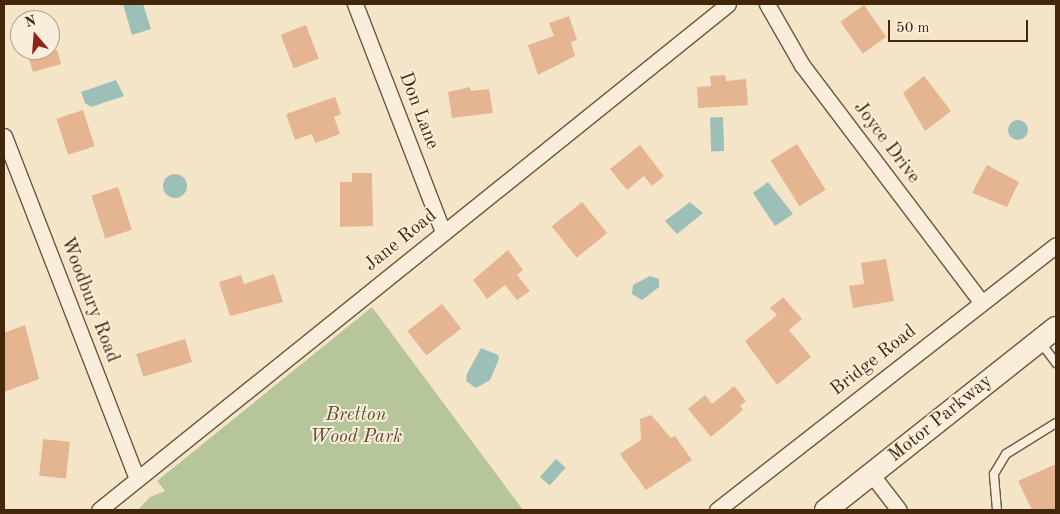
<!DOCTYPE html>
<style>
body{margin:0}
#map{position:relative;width:1060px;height:514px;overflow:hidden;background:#f4e5c8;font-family:"Old Standard TT",serif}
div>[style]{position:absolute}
.green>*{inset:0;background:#b6c69a}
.water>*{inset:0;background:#9cbfb8;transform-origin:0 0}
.round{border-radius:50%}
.building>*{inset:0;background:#e5b591;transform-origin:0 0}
.roads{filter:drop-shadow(1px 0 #6f563a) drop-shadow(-1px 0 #6f563a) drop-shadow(0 1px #6f563a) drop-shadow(0 -1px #6f563a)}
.lane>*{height:8px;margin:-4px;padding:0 4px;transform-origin:4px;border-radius:4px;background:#f8eedb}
.street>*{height:15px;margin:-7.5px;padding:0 7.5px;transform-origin:7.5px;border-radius:7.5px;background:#f8eedb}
.secondary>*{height:22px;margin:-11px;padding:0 11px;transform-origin:11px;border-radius:11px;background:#f8eedb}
span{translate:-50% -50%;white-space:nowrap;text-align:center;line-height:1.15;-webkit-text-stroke:4px #f8eedb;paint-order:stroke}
.street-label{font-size:19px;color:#43270a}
.park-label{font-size:19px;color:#604f2e;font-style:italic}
.frame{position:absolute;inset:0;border:5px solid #43270a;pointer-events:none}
.north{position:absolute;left:10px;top:10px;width:50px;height:50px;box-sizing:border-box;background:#f8eedb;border:1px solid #b09e87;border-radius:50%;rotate:342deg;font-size:14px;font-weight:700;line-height:20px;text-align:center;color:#43270a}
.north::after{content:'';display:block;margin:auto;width:18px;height:22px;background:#8f2418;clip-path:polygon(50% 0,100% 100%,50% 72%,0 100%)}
.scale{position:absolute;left:888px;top:20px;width:140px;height:22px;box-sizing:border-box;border:2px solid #43270a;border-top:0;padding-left:6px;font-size:15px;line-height:18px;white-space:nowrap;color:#43270a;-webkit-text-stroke:4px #f8eedb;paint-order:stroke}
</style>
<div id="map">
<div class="green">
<div style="clip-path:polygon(372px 307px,523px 510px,138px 510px,150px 497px,165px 491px,157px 481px)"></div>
</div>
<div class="water">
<div style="clip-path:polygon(123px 4px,143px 4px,151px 29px,132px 35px)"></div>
<div style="clip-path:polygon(116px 80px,124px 96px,91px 107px,85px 103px,81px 92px)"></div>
<div style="left:723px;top:117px;width:34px;height:13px;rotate:88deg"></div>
<div class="round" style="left:1008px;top:120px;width:20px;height:20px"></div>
<div class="round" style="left:163px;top:174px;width:24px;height:24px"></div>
<div style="clip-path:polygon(768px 182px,793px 214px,775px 226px,753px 193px)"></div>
<div style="clip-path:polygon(690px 202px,703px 213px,677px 234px,665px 221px)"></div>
<div style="clip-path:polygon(650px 276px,659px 279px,659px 287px,642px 300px,632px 294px,633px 285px)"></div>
<div style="clip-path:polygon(481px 348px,498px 355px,499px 359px,490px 380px,476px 388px,466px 381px,467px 374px)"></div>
<div style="left:556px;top:459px;width:13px;height:24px;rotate:42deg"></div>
</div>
<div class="building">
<div style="left:864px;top:5px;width:39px;height:29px;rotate:55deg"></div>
<div style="clip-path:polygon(569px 16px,577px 40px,571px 42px,575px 56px,538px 75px,528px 45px,554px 36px,549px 23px)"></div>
<div style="left:306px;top:25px;width:36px;height:27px;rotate:69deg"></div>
<div style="clip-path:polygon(26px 50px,57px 50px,61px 64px,33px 72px)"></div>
<div style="clip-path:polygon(725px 75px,726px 81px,746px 79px,748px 105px,698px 108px,697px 87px,711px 86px,710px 76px)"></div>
<div style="clip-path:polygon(924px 76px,951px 111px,925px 131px,903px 93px)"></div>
<div style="clip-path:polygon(470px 87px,471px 91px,489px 89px,493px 113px,452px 118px,448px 92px)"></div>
<div style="clip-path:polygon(335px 97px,341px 114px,334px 117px,340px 134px,315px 143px,312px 134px,295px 140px,286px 114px)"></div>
<div style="left:83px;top:110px;width:38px;height:28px;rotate:72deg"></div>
<div style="left:797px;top:144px;width:54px;height:31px;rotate:58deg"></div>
<div style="clip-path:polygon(640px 145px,664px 176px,652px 186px,644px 176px,627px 190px,610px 169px)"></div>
<div style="clip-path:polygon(987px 165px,1019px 182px,1007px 207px,972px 193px)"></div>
<div style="clip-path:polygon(352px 173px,372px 173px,373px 226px,340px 227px,340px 182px,352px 182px)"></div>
<div style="left:118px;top:187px;width:45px;height:28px;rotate:72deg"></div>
<div style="left:582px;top:202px;width:40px;height:39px;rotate:51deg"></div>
<div style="clip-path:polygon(508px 250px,523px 270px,517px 275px,530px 291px,517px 300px,505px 285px,487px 299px,473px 280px)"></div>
<div style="clip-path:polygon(886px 259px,894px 301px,853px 308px,849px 286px,864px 284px,861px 263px)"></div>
<div style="clip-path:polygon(274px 274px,283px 302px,230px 316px,219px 282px,241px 275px,244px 284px)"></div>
<div style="clip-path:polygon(783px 297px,802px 319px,789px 330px,811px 357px,777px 385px,745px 341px,777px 315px,770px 308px)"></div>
<div style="left:442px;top:304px;width:31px;height:44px;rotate:52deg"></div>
<div style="clip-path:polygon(25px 325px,39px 379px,4px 392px,4px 333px)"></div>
<div style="left:185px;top:339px;width:24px;height:51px;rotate:73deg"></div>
<div style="clip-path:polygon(734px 386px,746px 401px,740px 406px,743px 410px,711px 437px,688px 409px,705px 395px,712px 404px)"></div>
<div style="clip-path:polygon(651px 415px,671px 438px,675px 436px,692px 460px,646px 490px,620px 454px,641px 440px,640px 419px)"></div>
<div style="left:43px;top:439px;width:27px;height:37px;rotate:6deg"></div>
<div style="clip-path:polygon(1056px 464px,1056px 510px,1032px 510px,1018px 481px)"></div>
</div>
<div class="roads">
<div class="lane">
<div style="left:1041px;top:343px;width:25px;rotate:53deg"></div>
<div style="left:997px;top:510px;width:36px;rotate:-95deg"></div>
<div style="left:994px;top:474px;width:23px;rotate:-59deg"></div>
<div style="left:1006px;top:454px;width:59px;rotate:-31.8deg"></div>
</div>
<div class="street">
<div style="left:355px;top:4px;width:244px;rotate:68.9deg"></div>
<div style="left:767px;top:4px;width:70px;rotate:60.2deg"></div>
<div style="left:802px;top:65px;width:297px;rotate:52.9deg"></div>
<div style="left:4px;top:136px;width:368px;rotate:68.8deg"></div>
<div style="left:872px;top:475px;width:44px;rotate:52.4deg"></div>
<div style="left:99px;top:510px;width:807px;rotate:-38.81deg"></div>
<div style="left:717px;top:510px;width:430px;rotate:-38deg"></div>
</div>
<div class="secondary">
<div style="left:826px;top:510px;width:293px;rotate:-38.4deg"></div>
</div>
</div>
<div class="street-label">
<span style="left:418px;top:111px;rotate:69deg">Don Lane</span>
<span style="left:886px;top:143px;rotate:53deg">Joyce Drive</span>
<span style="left:401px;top:241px;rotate:-39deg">Jane Road</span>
<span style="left:89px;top:300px;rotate:69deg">Woodbury Road</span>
<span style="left:874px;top:361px;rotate:-38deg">Bridge Road</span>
<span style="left:941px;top:419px;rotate:-39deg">Motor Parkway</span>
</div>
<div class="park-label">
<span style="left:356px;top:427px">Bretton<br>Wood Park</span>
</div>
<div class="frame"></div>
<div class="north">N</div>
<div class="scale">50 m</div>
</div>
